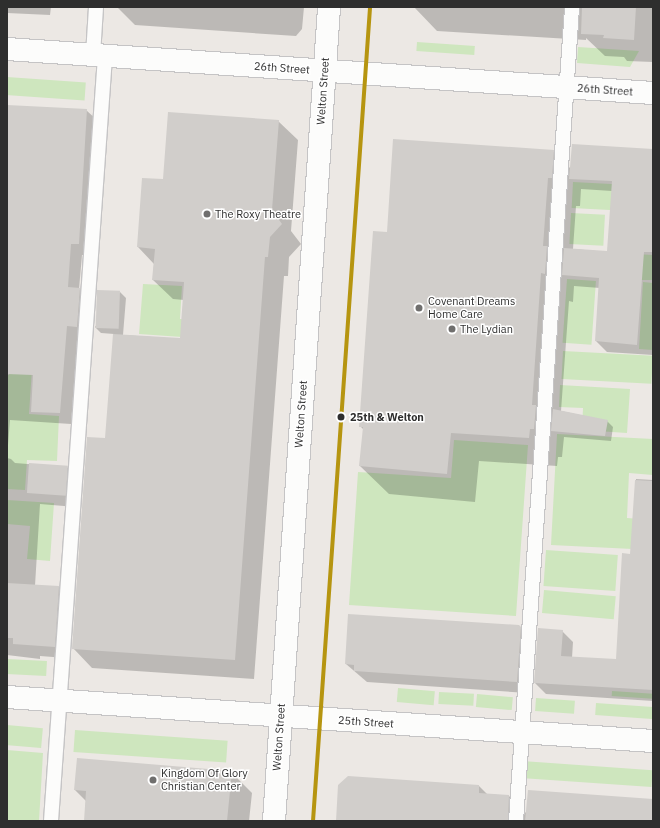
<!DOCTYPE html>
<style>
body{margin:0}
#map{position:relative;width:660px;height:828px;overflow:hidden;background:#ece8e4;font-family:"IBM Plex Sans",sans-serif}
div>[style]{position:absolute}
.green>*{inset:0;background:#cee6be;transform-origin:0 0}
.shadow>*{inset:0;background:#0003}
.building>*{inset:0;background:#d1cecb;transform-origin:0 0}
.roads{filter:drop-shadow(1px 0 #c5c4c5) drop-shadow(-1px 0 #c5c4c5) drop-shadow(0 1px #c5c4c5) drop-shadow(0 -1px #c5c4c5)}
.lane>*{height:14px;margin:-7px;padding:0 7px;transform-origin:7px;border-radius:7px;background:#fcfcfb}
.street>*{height:22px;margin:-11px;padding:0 11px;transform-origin:11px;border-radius:11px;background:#fcfcfb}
.secondary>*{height:22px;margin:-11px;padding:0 11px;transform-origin:11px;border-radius:11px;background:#fcfcfb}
.rail-1>*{height:4px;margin:-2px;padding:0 2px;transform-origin:2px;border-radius:2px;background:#b69510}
.dots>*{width:11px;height:11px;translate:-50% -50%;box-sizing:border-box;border:2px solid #fff;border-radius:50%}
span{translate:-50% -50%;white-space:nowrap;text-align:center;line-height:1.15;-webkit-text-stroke:3px #fff;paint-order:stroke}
.street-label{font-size:11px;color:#2e2e2e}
.poi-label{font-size:11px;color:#2e2e2e}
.left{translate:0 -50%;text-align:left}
.stop-label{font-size:11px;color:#2e2e2e;font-weight:700}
.frame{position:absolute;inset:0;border:8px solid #2e2e2e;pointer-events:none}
</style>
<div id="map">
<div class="green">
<div style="left:417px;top:42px;width:58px;height:9px;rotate:4deg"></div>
<div style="clip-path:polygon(578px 47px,639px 51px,630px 67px,577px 63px)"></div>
<div style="left:7px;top:77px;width:79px;height:18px;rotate:4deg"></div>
<div style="left:573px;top:182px;width:62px;height:26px;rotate:3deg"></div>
<div style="left:571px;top:213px;width:34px;height:31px;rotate:3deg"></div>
<div style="clip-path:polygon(617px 253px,653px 255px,653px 280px,641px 280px)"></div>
<div style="left:567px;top:279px;width:29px;height:64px;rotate:4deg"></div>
<div style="clip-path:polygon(643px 282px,653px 283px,653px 350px,639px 349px)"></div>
<div style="clip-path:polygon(143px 284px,182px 286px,180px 319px,184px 319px,182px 337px,139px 334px)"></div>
<div style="left:563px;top:351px;width:90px;height:28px;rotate:3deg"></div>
<div style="clip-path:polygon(33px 354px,29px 414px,59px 416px,57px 461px,27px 460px,25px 490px,7px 489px,7px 375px,9px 375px,11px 359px)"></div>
<div style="clip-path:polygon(560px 385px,630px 389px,627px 433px,582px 430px,583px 408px,559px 407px)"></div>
<div style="clip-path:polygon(557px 434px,653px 439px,653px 475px,629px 473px,627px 518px,653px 520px,653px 550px,551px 545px)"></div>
<div style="clip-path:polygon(454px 440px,528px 445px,516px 616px,349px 605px,358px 472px,451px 478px)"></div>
<div style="clip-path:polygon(7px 500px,54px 503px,50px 561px,27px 559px,30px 526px,7px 524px)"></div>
<div style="left:546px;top:550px;width:72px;height:36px;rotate:4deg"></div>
<div style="left:544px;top:590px;width:72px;height:23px;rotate:5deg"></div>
<div style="left:7px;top:659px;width:40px;height:15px;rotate:3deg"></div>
<div style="left:398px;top:688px;width:37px;height:14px;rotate:5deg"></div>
<div style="left:612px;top:691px;width:41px;height:5px;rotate:4deg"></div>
<div style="left:439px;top:692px;width:35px;height:12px;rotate:3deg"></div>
<div style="left:477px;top:694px;width:36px;height:13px;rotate:5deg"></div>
<div style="left:536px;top:698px;width:39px;height:13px;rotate:4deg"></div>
<div style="left:596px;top:703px;width:57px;height:12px;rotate:4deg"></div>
<div style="left:7px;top:725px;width:36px;height:20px;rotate:5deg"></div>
<div style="left:75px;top:730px;width:153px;height:22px;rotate:4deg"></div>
<div style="clip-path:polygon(7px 750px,43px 753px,39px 821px,7px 821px)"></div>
<div style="left:522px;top:761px;width:131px;height:17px;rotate:4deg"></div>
</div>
<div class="shadow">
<div style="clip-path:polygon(7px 7px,51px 7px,50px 15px,7px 13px)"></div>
<div style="clip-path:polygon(117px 7px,304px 7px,302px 29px,296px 36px,135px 25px)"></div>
<div style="clip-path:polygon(414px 7px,653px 7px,653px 62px,627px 61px,624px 57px,605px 56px,586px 38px,586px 40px,437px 31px)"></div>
<div style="clip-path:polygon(7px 106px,86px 110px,98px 121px,90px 255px,82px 255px,79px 289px,91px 301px,88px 338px,78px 337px,71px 424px,10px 420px,7px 458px,11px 459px,15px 463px,67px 467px,79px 478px,76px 507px,40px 504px,35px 586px,59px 587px,70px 599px,66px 658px,40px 656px,40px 659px,7px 655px)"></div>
<div style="clip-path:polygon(278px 121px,298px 140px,291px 231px,301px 244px,289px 257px,288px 276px,284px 276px,254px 679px,92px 668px,73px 648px,106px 439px,114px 334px,101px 333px,95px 327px,120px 292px,126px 298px,123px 335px,181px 339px,184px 300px,173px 299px,153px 280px,154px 264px,138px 247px,164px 180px)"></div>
<div style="clip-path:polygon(evenodd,653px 150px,653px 355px,607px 352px,596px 341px,600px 288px,574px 286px,573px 302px,569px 301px,561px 411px,607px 421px,613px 427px,611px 441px,564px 437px,562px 457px,558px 457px,557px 466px,479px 461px,475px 502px,389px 494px,360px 466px,364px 430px,360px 426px,388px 233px,553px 151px,571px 169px,653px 150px,581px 189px,612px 191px,608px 252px,573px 249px,576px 206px,580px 206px,581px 189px)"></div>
<div style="clip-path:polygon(636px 479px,653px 480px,653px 701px,546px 694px,535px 683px,562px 631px,573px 642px,572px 658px,617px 660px,631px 555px)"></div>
<div style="clip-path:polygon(520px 628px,532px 639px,528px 693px,367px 682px,346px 664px)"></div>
<div style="clip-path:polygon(231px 772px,252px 793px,249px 821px,85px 821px,86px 801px,75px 790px)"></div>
<div style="clip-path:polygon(479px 786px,487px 794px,509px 796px,526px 813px,653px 800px,653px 821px,337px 821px)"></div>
</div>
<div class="building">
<div style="clip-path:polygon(582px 7px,636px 7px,634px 40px,603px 38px,604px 35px,581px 34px)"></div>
<div style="clip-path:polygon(7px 105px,87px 109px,79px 244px,71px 244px,68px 287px,80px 288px,77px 327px,67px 326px,60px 413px,31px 412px,33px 375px,7px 374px)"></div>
<div style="clip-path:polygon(168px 112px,279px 120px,272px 210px,282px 224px,270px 237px,268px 257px,265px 257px,235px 660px,72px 649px,87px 437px,105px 438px,113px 334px,180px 338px,184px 282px,152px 280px,155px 249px,137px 247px,142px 178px,163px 179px)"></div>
<div style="clip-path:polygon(393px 139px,554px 150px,552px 178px,548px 178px,543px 246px,547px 246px,545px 274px,541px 273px,532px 405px,536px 405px,534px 429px,530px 429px,529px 438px,451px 433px,447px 474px,359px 466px,363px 427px,359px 427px,373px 231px,387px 232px)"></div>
<div style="clip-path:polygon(572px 144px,653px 149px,653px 252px,644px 252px,637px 345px,595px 341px,599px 278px,562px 275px,564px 248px,607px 251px,612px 181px,569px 179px)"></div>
<div style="left:97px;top:290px;width:23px;height:38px;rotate:2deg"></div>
<div style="clip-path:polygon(553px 409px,608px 420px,605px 436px,551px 431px)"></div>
<div style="left:29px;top:463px;width:39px;height:30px;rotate:4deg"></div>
<div style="clip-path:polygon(635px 480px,653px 481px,653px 690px,534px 683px,538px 628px,563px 630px,561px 656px,616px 659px,622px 553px,630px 554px)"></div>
<div style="clip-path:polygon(7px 583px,59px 586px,55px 647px,13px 644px,13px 638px,7px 638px)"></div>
<div style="clip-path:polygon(348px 614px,519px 625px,521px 627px,517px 682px,354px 671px,354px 665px,345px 664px)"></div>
<div style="clip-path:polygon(77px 758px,232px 771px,227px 821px,84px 821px,86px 791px,74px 790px)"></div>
<div style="clip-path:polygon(348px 776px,479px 785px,479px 793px,509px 795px,508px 821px,336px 821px,338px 785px)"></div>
<div style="clip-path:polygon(528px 790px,653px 799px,653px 821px,525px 821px)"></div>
</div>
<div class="roads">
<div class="lane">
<div style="left:93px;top:55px;width:48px;rotate:-86.4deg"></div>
<div style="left:51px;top:821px;width:767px;rotate:-85.96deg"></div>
<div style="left:516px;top:821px;width:816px;rotate:-86.06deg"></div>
</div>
<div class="street">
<div style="left:7px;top:49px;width:647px;rotate:3.9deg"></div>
<div style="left:7px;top:697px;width:647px;rotate:3.9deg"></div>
</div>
<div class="secondary">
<div style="left:274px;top:821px;width:816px;rotate:-86.13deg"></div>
</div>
</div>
<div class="rail-1">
<div style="left:313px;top:821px;width:816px;rotate:-85.99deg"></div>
</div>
<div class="dots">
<div style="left:207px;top:214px;background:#706f6e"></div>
<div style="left:419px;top:308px;background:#706f6e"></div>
<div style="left:452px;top:329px;background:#706f6e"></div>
<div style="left:341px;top:417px;background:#2e2e2e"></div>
<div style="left:153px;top:780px;background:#706f6e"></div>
</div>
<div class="street-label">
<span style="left:282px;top:68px;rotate:4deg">26th Street</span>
<span style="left:605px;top:90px;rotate:4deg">26th Street</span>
<span style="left:323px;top:91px;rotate:-86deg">Welton Street</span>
<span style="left:301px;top:414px;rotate:-86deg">Welton Street</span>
<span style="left:366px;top:722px;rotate:4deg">25th Street</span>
<span style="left:279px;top:737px;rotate:-86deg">Welton Street</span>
</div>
<div class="poi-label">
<span class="left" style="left:215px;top:214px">The Roxy Theatre</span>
<span class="left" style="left:428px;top:308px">Covenant Dreams<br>Home Care</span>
<span class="left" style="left:460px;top:329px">The Lydian</span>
<span class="left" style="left:161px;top:780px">Kingdom Of Glory<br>Christian Center</span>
</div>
<div class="stop-label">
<span class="left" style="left:350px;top:417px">25th &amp; Welton</span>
</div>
<div class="frame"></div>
</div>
